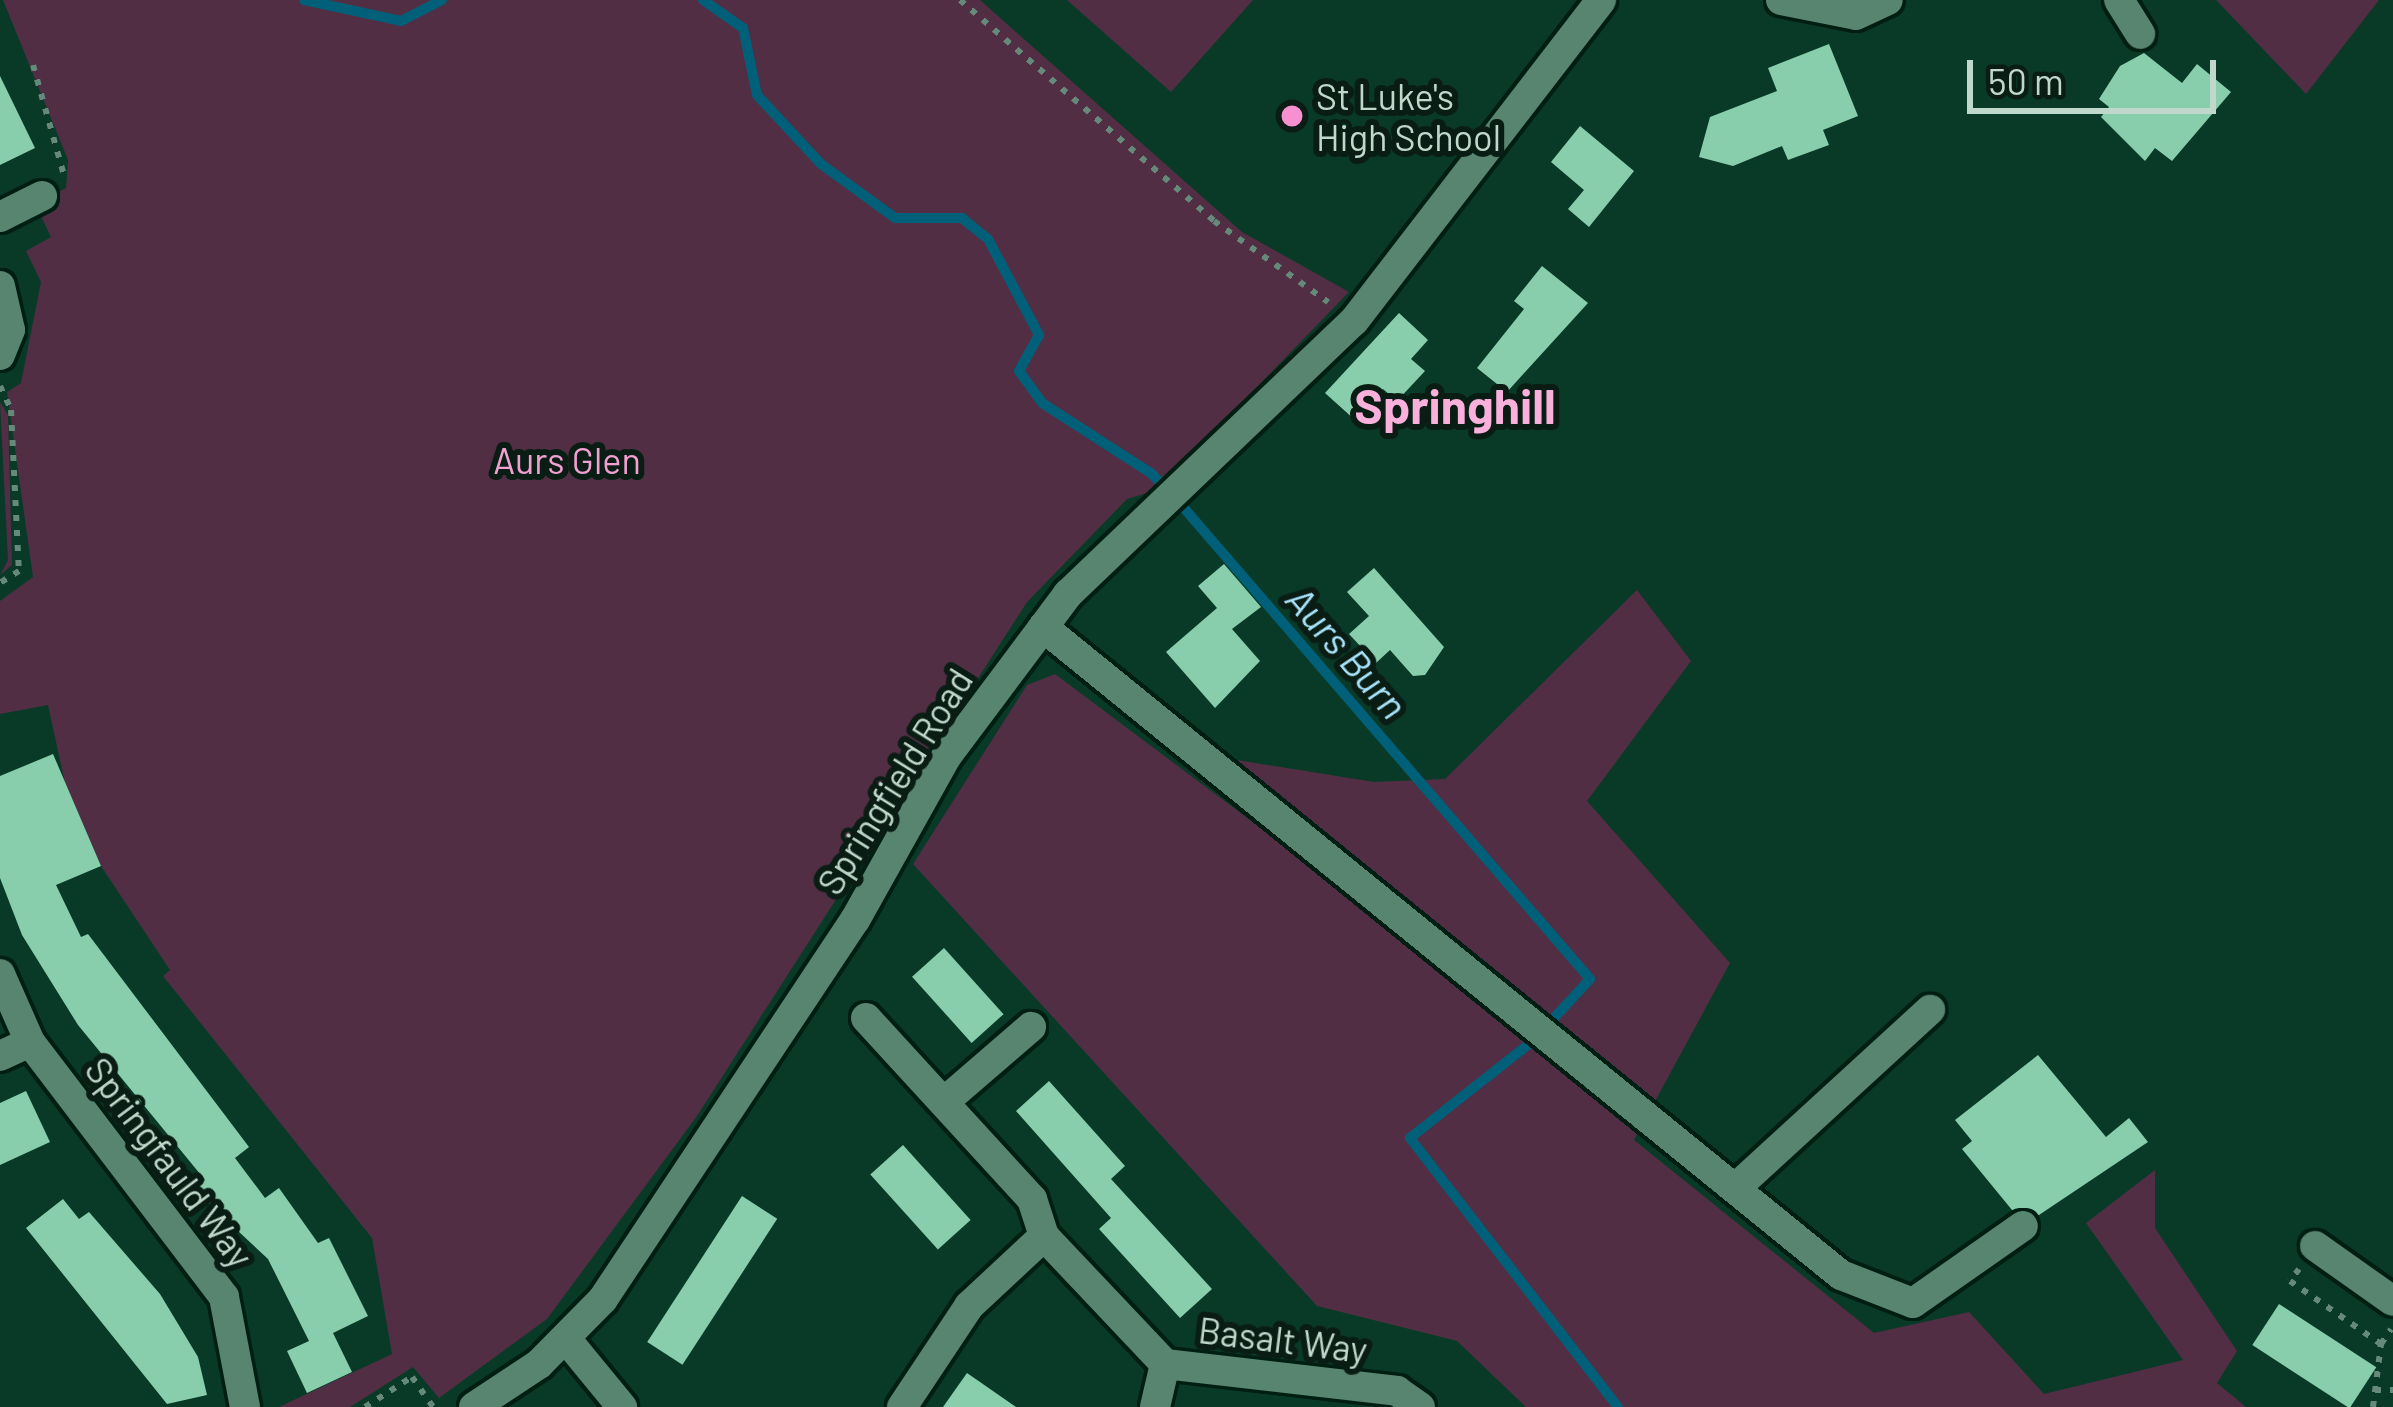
<!DOCTYPE html>
<style>
body{margin:0}
#map{position:relative;width:2393px;height:1407px;overflow:hidden;background:#093a27;font-family:Barlow,sans-serif}
div>[style]{position:absolute}
.green>*{inset:0;background:#512e44}
.stream>*{height:10px;margin:-5px;padding:0 5px;transform-origin:5px;border-radius:5px;background:#006079}
.building>*{inset:0;background:#88cead;transform-origin:0 0}
.path>*{height:6px;margin-top:-3px;transform-origin:0;background:repeating-linear-gradient(90deg,#65897a 0 6px,transparent 0 15px)}
.roads{filter:drop-shadow(3px 0 #001f12) drop-shadow(-3px 0 #001f12) drop-shadow(0 3px #001f12) drop-shadow(0 -3px #001f12)}
.minor>*{height:30px;margin:-15px;padding:0 15px;transform-origin:15px;border-radius:15px;background:#588570}
.dots>*{width:33px;height:33px;translate:-50% -50%;box-sizing:border-box;border:6px solid #0a1d14;border-radius:50%}
span{translate:-50% -50%;white-space:nowrap;text-align:center;line-height:1.15;-webkit-text-stroke:12px #0a1d14;paint-order:stroke}
.poi-label{font-size:36px;color:#c0d8cc}
.left{translate:0 -50%;text-align:left}
.park-label{font-size:36px;color:#f2a0d1}
.street-label{font-size:36px;color:#c0d8cc}
.water-label{font-size:39px;color:#a7e3fa;font-style:italic}
.district-label{font-size:48px;color:#f9b0db;font-weight:700}
.scale{position:absolute;left:1967px;top:60px;width:249px;height:54px;box-sizing:border-box;border:6px solid #c0d8cc;border-top:0;padding-left:15px;font-size:36px;line-height:42px;white-space:nowrap;color:#c0d8cc;-webkit-text-stroke:9px #0a1d14;paint-order:stroke}
</style>
<div id="map">
<div class="green">
<div style="clip-path:polygon(3px 0,980px 0,1242px 232px,1349px 292px,1157px 490px,1127px 499px,1027px 602px,697px 1116px,547px 1319px,439px 1398px,413px 1367px,350px 1407px,279px 1407px,392px 1354px,372px 1238px,163px 976px,170px 970px,101px 866px,65px 783px,48px 705px,0 714px,0 601px,33px 577px,7px 392px,21px 383px,41px 282px,26px 251px,51px 237px,40px 214px,58px 206px,53px 195px,66px 188px,68px 160px)"></div>
<div style="clip-path:polygon(1067px 0,1253px 0,1171px 92px)"></div>
<div style="clip-path:polygon(2216px 0,2379px 0,2306px 94px)"></div>
<div style="clip-path:polygon(0 402px,8px 415px,12px 565px,0 575px,8px 560px)"></div>
<div style="clip-path:polygon(1637px 590px,1691px 661px,1587px 801px,1730px 963px,1634px 1140px,1874px 1333px,1969px 1312px,2044px 1394px,2183px 1360px,2086px 1223px,2155px 1170px,2155px 1228px,2237px 1351px,2217px 1383px,2246px 1407px,1526px 1407px,1457px 1341px,1317px 1306px,913px 864px,1027px 685px,1055px 674px,1298px 856px,1218px 757px,1374px 782px,1445px 779px)"></div>
</div>
<div class="stream">
<div style="left:304px;top:0;width:99px;rotate:12.2deg"></div>
<div style="left:401px;top:21px;width:46px;rotate:-27.1deg"></div>
<div style="left:703px;top:0;width:49px;rotate:35deg"></div>
<div style="left:743px;top:28px;width:68px;rotate:78.2deg"></div>
<div style="left:757px;top:95px;width:94px;rotate:47.2deg"></div>
<div style="left:821px;top:164px;width:92px;rotate:36.1deg"></div>
<div style="left:895px;top:218px;width:67px"></div>
<div style="left:962px;top:218px;width:33px;rotate:39deg"></div>
<div style="left:988px;top:239px;width:109px;rotate:62deg"></div>
<div style="left:1039px;top:335px;width:41px;rotate:119.1deg"></div>
<div style="left:1019px;top:371px;width:39px;rotate:54deg"></div>
<div style="left:1042px;top:403px;width:131px;rotate:32.8deg"></div>
<div style="left:1152px;top:474px;width:45px;rotate:46.8deg"></div>
<div style="left:1183px;top:507px;width:623px;rotate:49.23deg"></div>
<div style="left:1590px;top:979px;width:83px;rotate:132.6deg"></div>
<div style="left:1534px;top:1040px;width:158px;rotate:141.7deg"></div>
<div style="left:1410px;top:1138px;width:340px;rotate:52.3deg"></div>
</div>
<div class="building">
<div style="clip-path:polygon(1829px 44px,1858px 116px,1823px 130px,1829px 145px,1788px 160px,1782px 146px,1733px 166px,1699px 157px,1710px 117px,1777px 91px,1768px 68px)"></div>
<div style="clip-path:polygon(2144px 53px,2182px 83px,2197px 64px,2231px 92px,2172px 161px,2155px 148px,2145px 161px,2101px 117px,2109px 107px,2099px 99px,2120px 66px)"></div>
<div style="clip-path:polygon(0 76px,35px 148px,0 165px)"></div>
<div style="clip-path:polygon(1580px 126px,1634px 171px,1589px 227px,1568px 209px,1584px 190px,1551px 162px)"></div>
<div style="clip-path:polygon(1542px 266px,1588px 303px,1507px 392px,1477px 368px,1524px 309px,1514px 301px)"></div>
<div style="clip-path:polygon(1399px 313px,1428px 340px,1411px 359px,1425px 371px,1397px 401px,1383px 389px,1355px 420px,1325px 393px)"></div>
<div style="clip-path:polygon(1224px 564px,1261px 607px,1232px 629px,1260px 661px,1215px 708px,1166px 652px,1217px 608px,1198px 586px)"></div>
<div style="clip-path:polygon(1374px 568px,1444px 647px,1425px 675px,1413px 676px,1390px 650px,1376px 663px,1349px 634px,1369px 616px,1347px 592px)"></div>
<div style="clip-path:polygon(53px 754px,101px 866px,56px 885px,81px 937px,88px 934px,249px 1147px,235px 1158px,265px 1198px,279px 1188px,318px 1243px,329px 1238px,368px 1316px,333px 1333px,352px 1372px,307px 1393px,287px 1351px,309px 1341px,268px 1259px,193px 1189px,205px 1180px,78px 1025px,22px 935px,0 878px,0 776px)"></div>
<div style="left:944px;top:948px;width:89px;height:43px;rotate:48deg"></div>
<div style="clip-path:polygon(2038px 1055px,2106px 1137px,2129px 1118px,2148px 1142px,2039px 1215px,2012px 1210px,1962px 1149px,1972px 1141px,1955px 1120px)"></div>
<div style="clip-path:polygon(1049px 1081px,1125px 1166px,1111px 1179px,1212px 1289px,1180px 1318px,1099px 1229px,1111px 1218px,1016px 1111px)"></div>
<div style="clip-path:polygon(26px 1091px,50px 1142px,0 1165px,0 1103px)"></div>
<div style="left:903px;top:1145px;width:101px;height:44px;rotate:48deg"></div>
<div style="left:742px;top:1196px;width:42px;height:174px;rotate:33deg"></div>
<div style="clip-path:polygon(63px 1199px,79px 1219px,89px 1212px,160px 1294px,198px 1357px,207px 1395px,167px 1404px,26px 1228px)"></div>
<div style="left:2279px;top:1304px;width:116px;height:49px;rotate:33deg"></div>
<div style="clip-path:polygon(967px 1373px,1016px 1407px,943px 1407px)"></div>
</div>
<div class="path">
<div style="left:960px;top:0;width:337px;rotate:41deg"></div>
<div style="left:1214px;top:221px;width:140px;rotate:35.4deg"></div>
<div style="left:33px;top:65px;width:114px;rotate:74.3deg"></div>
<div style="left:0;top:386px;width:26px;rotate:65deg"></div>
<div style="left:11px;top:410px;width:161px;rotate:87.2deg"></div>
<div style="left:19px;top:571px;width:22px;rotate:148deg"></div>
<div style="left:2299px;top:1269px;width:15px;rotate:127deg"></div>
<div style="left:2290px;top:1281px;width:111px;rotate:34.7deg"></div>
<div style="left:2381px;top:1344px;width:18px;rotate:-56deg"></div>
<div style="left:2375px;top:1390px;width:18px"></div>
<div style="left:365px;top:1407px;width:56px;rotate:-32.6deg"></div>
<div style="left:412px;top:1377px;width:37px;rotate:55deg"></div>
<div style="left:2373px;top:1407px;width:64px;rotate:-82.8deg"></div>
</div>
<div class="roads">
<div class="minor">
<div style="left:1781px;top:0;width:76px;rotate:11.3deg"></div>
<div style="left:1856px;top:15px;width:35px;rotate:-25deg"></div>
<div style="left:2119px;top:0;width:40px;rotate:58deg"></div>
<div style="left:0;top:217px;width:47px;rotate:-26.6deg"></div>
<div style="left:0;top:286px;width:45px;rotate:77.2deg"></div>
<div style="left:10px;top:330px;width:27px;rotate:112deg"></div>
<div style="left:1043px;top:627px;width:1028px;rotate:39.08deg"></div>
<div style="left:1841px;top:1275px;width:77px;rotate:21.3deg"></div>
<div style="left:1913px;top:1303px;width:134px;rotate:-35deg"></div>
<div style="left:0;top:974px;width:74px;rotate:66.2deg"></div>
<div style="left:30px;top:1042px;width:320px;rotate:52.7deg"></div>
<div style="left:224px;top:1297px;width:112px;rotate:79.2deg"></div>
<div style="left:866px;top:1018px;width:246px;rotate:47.5deg"></div>
<div style="left:1032px;top:1199px;width:39px;rotate:72deg"></div>
<div style="left:0;top:1056px;width:33px;rotate:-25deg"></div>
<div style="left:944px;top:1102px;width:115px;rotate:-40.8deg"></div>
<div style="left:1740px;top:1184px;width:258px;rotate:-42.5deg"></div>
<div style="left:2315px;top:1246px;width:95px;rotate:35.2deg"></div>
<div style="left:567px;top:1340px;width:87px;rotate:50.6deg"></div>
<div style="left:474px;top:1407px;width:78px;rotate:-33.5deg"></div>
<div style="left:539px;top:1364px;width:91px;rotate:-45.4deg"></div>
<div style="left:603px;top:1299px;width:455px;rotate:-56.4deg"></div>
<div style="left:855px;top:920px;width:187px;rotate:-60.8deg"></div>
<div style="left:946px;top:757px;width:204px;rotate:-53.2deg"></div>
<div style="left:1068px;top:594px;width:395px;rotate:-43.7deg"></div>
<div style="left:1354px;top:321px;width:405px;rotate:-52.4deg"></div>
<div style="left:902px;top:1407px;width:121px;rotate:-56.4deg"></div>
<div style="left:969px;top:1306px;width:103px;rotate:-43deg"></div>
<div style="left:1044px;top:1236px;width:176px;rotate:46.6deg"></div>
<div style="left:1165px;top:1364px;width:234px;rotate:6.6deg"></div>
<div style="left:1397px;top:1391px;width:28px;rotate:35deg"></div>
<div style="left:1155px;top:1407px;width:44px;rotate:-76.9deg"></div>
</div>
</div>
<div class="dots">
<div style="left:1292px;top:116px;background:#f690cf"></div>
</div>
<div class="poi-label">
<span class="left" style="left:1316px;top:116px">St Luke's<br>High School</span>
</div>
<div class="park-label">
<span style="left:567px;top:460px">Aurs Glen</span>
</div>
<div class="street-label">
<span style="left:894px;top:781px;rotate:-58deg">Springfield Road</span>
<span style="left:170px;top:1162px;rotate:53deg">Springfauld Way</span>
<span style="left:1283px;top:1339px;rotate:7deg">Basalt Way</span>
</div>
<div class="water-label">
<span style="left:1347px;top:652px;rotate:49deg">Aurs Burn</span>
</div>
<div class="district-label">
<span style="left:1455px;top:406px">Springhill</span>
</div>
<div class="scale">50 m</div>
</div>
